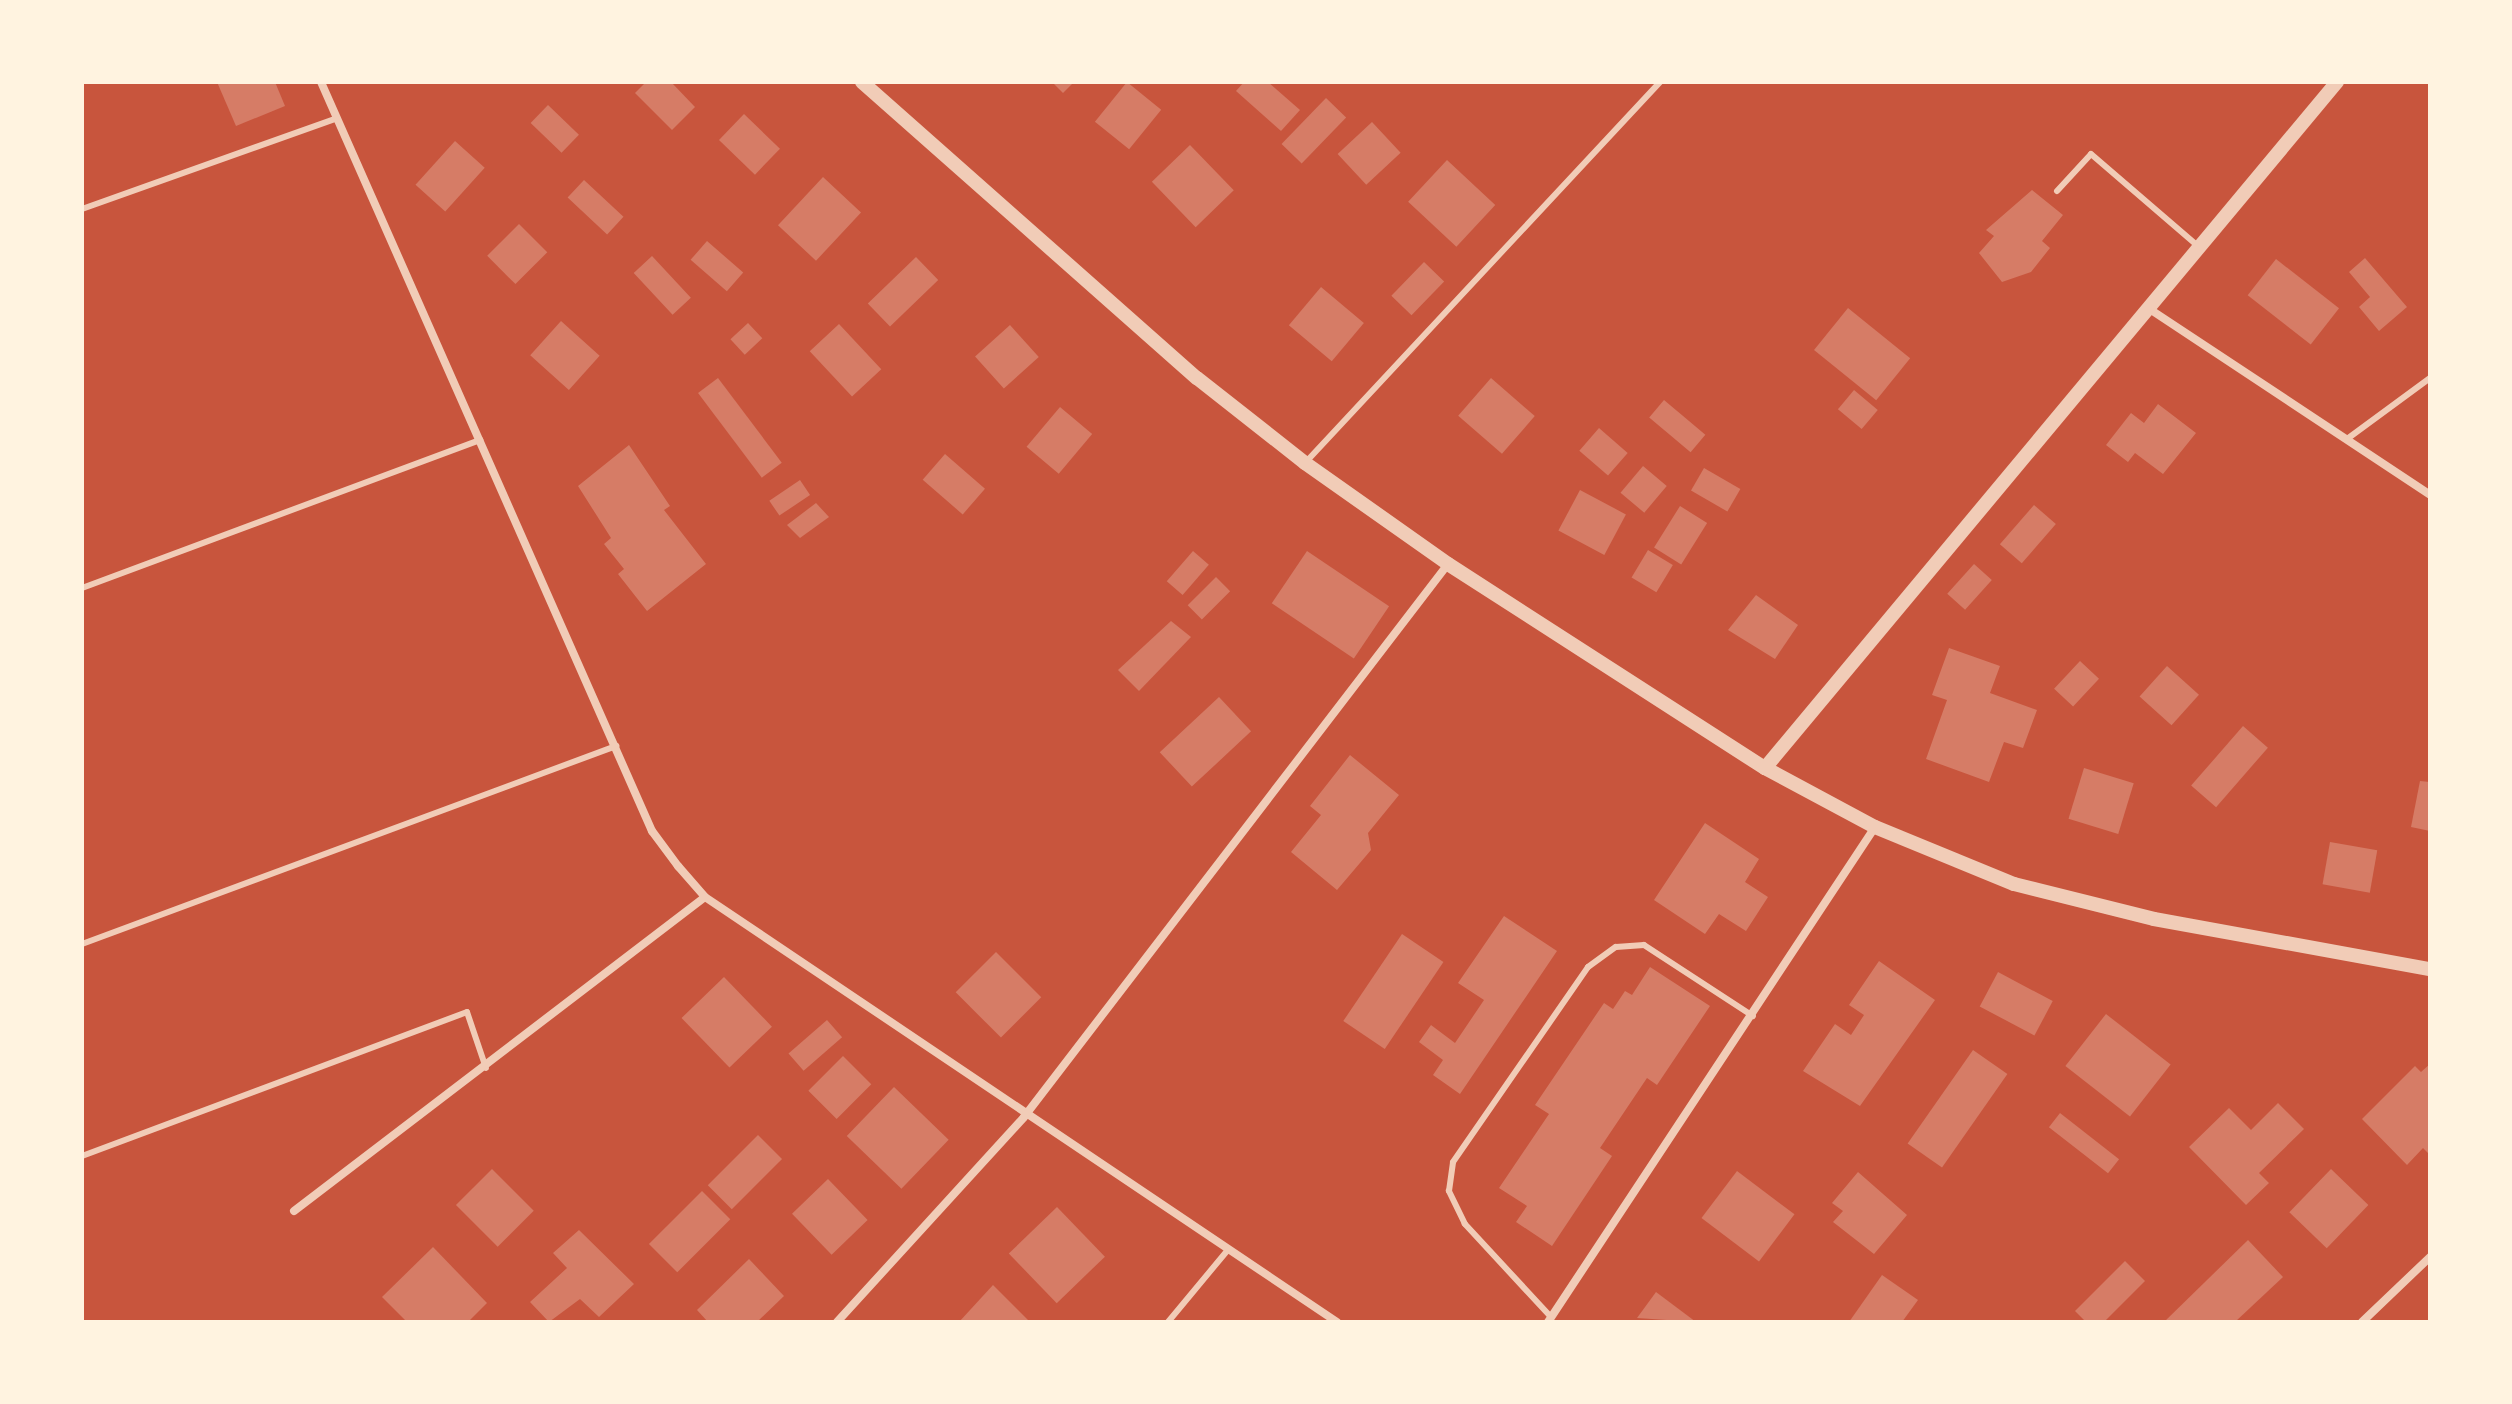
<!DOCTYPE html>
<style>
body{margin:0}
#map{position:relative;width:2512px;height:1404px;overflow:hidden;background:#c8553d;font-family:"Alegreya Sans",sans-serif}
div>[style]{position:absolute}
.building>*{inset:0;background:#d67c66;transform-origin:0 0}
.service>*{height:6px;margin:-3px;padding:0 3px;transform-origin:3px;border-radius:3px;background:#f1ccb7}
.minor>*{height:8px;margin:-4px;padding:0 4px;transform-origin:4px;border-radius:4px;background:#f1ccb7}
.tertiary>*{height:14px;margin:-7px;padding:0 7px;transform-origin:7px;border-radius:7px;background:#f1ccb7}
span{translate:-50% -50%;white-space:nowrap;text-align:center;line-height:1.15;-webkit-text-stroke:8px #fff3e0;paint-order:stroke}
.frame{position:absolute;inset:0;border:84px solid #fff3e0;pointer-events:none}
</style>
<div id="map">
<div class="building">
<div style="clip-path:polygon(217px 82px,275px 82px,285px 106px,236px 126px)"></div>
<div style="clip-path:polygon(646px 82px,671px 82px,695px 107px,672px 130px,635px 93px)"></div>
<div style="clip-path:polygon(1052px 82px,1074px 82px,1063px 93px)"></div>
<div style="left:1127px;top:82px;width:44px;height:51px;rotate:39deg"></div>
<div style="clip-path:polygon(1244px 82px,1268px 82px,1300px 110px,1281px 131px,1236px 91px)"></div>
<div style="left:1326px;top:98px;width:28px;height:64px;rotate:44deg"></div>
<div style="left:548px;top:105px;width:43px;height:25px;rotate:44deg"></div>
<div style="left:744px;top:114px;width:50px;height:36px;rotate:44deg"></div>
<div style="left:1372px;top:122px;width:42px;height:47px;rotate:47deg"></div>
<div style="left:455px;top:141px;width:40px;height:59px;rotate:42deg"></div>
<div style="left:1190px;top:145px;width:63px;height:53px;rotate:46deg"></div>
<div style="left:1447px;top:160px;width:66px;height:57px;rotate:43deg"></div>
<div style="left:823px;top:177px;width:52px;height:66px;rotate:43deg"></div>
<div style="left:584px;top:180px;width:54px;height:24px;rotate:43deg"></div>
<div style="clip-path:polygon(2032px 190px,2063px 215px,2042px 241px,2050px 248px,2031px 272px,2002px 282px,1979px 253px,1994px 236px,1986px 230px)"></div>
<div style="left:519px;top:224px;width:40px;height:45px;rotate:45deg"></div>
<div style="left:707px;top:241px;width:48px;height:25px;rotate:41deg"></div>
<div style="left:652px;top:256px;width:57px;height:25px;rotate:47deg"></div>
<div style="left:916px;top:257px;width:32px;height:67px;rotate:46deg"></div>
<div style="clip-path:polygon(2365px 258px,2407px 307px,2379px 331px,2359px 307px,2370px 297px,2349px 272px)"></div>
<div style="left:2276px;top:259px;width:80px;height:46px;rotate:38deg"></div>
<div style="left:1424px;top:262px;width:28px;height:47px;rotate:44deg"></div>
<div style="left:1321px;top:287px;width:56px;height:50px;rotate:40deg"></div>
<div style="left:1848px;top:308px;width:80px;height:54px;rotate:39deg"></div>
<div style="left:561px;top:321px;width:52px;height:46px;rotate:42deg"></div>
<div style="left:748px;top:323px;width:21px;height:24px;rotate:47deg"></div>
<div style="left:839px;top:324px;width:62px;height:40px;rotate:47deg"></div>
<div style="left:1010px;top:325px;width:43px;height:47px;rotate:48deg"></div>
<div style="left:718px;top:378px;width:106px;height:25px;rotate:53deg"></div>
<div style="left:1491px;top:378px;width:58px;height:50px;rotate:41deg"></div>
<div style="left:1854px;top:390px;width:31px;height:25px;rotate:40deg"></div>
<div style="left:1664px;top:400px;width:54px;height:23px;rotate:40deg"></div>
<div style="clip-path:polygon(2158px 404px,2196px 433px,2163px 474px,2135px 453px,2128px 462px,2106px 445px,2131px 413px,2144px 423px)"></div>
<div style="left:1060px;top:407px;width:42px;height:52px;rotate:40deg"></div>
<div style="left:1599px;top:428px;width:38px;height:30px;rotate:41deg"></div>
<div style="clip-path:polygon(629px 445px,670px 506px,664px 510px,706px 564px,647px 611px,618px 574px,624px 569px,604px 544px,611px 538px,578px 486px)"></div>
<div style="left:945px;top:454px;width:53px;height:34px;rotate:41deg"></div>
<div style="left:1643px;top:466px;width:31px;height:35px;rotate:40deg"></div>
<div style="left:1704px;top:468px;width:42px;height:26px;rotate:30deg"></div>
<div style="left:800px;top:480px;width:18px;height:37px;rotate:56deg"></div>
<div style="left:1580px;top:490px;width:52px;height:46px;rotate:28deg"></div>
<div style="clip-path:polygon(816px 503px,829px 517px,800px 538px,787px 525px)"></div>
<div style="left:2034px;top:505px;width:29px;height:52px;rotate:41deg"></div>
<div style="left:1680px;top:506px;width:32px;height:49px;rotate:32deg"></div>
<div style="left:1648px;top:550px;width:29px;height:32px;rotate:31deg"></div>
<div style="left:1193px;top:551px;width:21px;height:40px;rotate:41deg"></div>
<div style="left:1307px;top:551px;width:99px;height:63px;rotate:34deg"></div>
<div style="left:1974px;top:564px;width:24px;height:40px;rotate:42deg"></div>
<div style="left:1216px;top:577px;width:20px;height:40px;rotate:45deg"></div>
<div style="clip-path:polygon(1756px 595px,1798px 625px,1775px 659px,1728px 630px)"></div>
<div style="clip-path:polygon(1171px 621px,1191px 637px,1139px 691px,1118px 670px)"></div>
<div style="clip-path:polygon(1949px 648px,2000px 666px,1990px 693px,2037px 710px,2023px 748px,2004px 742px,1989px 782px,1926px 759px,1947px 700px,1932px 695px)"></div>
<div style="left:2080px;top:661px;width:26px;height:38px;rotate:43deg"></div>
<div style="left:2167px;top:666px;width:43px;height:41px;rotate:42deg"></div>
<div style="left:1219px;top:697px;width:47px;height:81px;rotate:47deg"></div>
<div style="left:2243px;top:726px;width:33px;height:79px;rotate:41deg"></div>
<div style="clip-path:polygon(1350px 755px,1399px 795px,1368px 833px,1371px 850px,1337px 890px,1291px 852px,1321px 815px,1310px 806px)"></div>
<div style="left:2084px;top:768px;width:52px;height:53px;rotate:17deg"></div>
<div style="clip-path:polygon(2420px 781px,2430px 782px,2430px 831px,2411px 827px)"></div>
<div style="clip-path:polygon(1705px 823px,1759px 859px,1745px 882px,1768px 897px,1746px 931px,1719px 914px,1705px 934px,1654px 900px)"></div>
<div style="left:2330px;top:842px;width:48px;height:43px;rotate:10deg"></div>
<div style="clip-path:polygon(1504px 916px,1557px 951px,1460px 1094px,1433px 1075px,1443px 1060px,1419px 1042px,1431px 1025px,1455px 1043px,1484px 1000px,1458px 983px)"></div>
<div style="left:1402px;top:934px;width:50px;height:105px;rotate:34deg"></div>
<div style="left:996px;top:952px;width:64px;height:57px;rotate:45deg"></div>
<div style="clip-path:polygon(1879px 961px,1935px 1000px,1860px 1106px,1803px 1071px,1835px 1024px,1851px 1035px,1864px 1015px,1849px 1005px)"></div>
<div style="clip-path:polygon(1650px 967px,1710px 1006px,1657px 1085px,1647px 1078px,1600px 1148px,1612px 1156px,1552px 1246px,1516px 1222px,1527px 1206px,1499px 1188px,1549px 1114px,1535px 1105px,1604px 1003px,1613px 1009px,1625px 991px,1632px 995px)"></div>
<div style="left:1998px;top:972px;width:62px;height:39px;rotate:28deg"></div>
<div style="left:724px;top:977px;width:69px;height:59px;rotate:46deg"></div>
<div style="left:2106px;top:1014px;width:82px;height:66px;rotate:38deg"></div>
<div style="left:827px;top:1020px;width:23px;height:51px;rotate:49deg"></div>
<div style="left:1973px;top:1050px;width:42px;height:114px;rotate:35deg"></div>
<div style="left:843px;top:1056px;width:40px;height:49px;rotate:45deg"></div>
<div style="clip-path:polygon(2430px 1064px,2430px 1155px,2423px 1148px,2407px 1165px,2362px 1119px,2415px 1066px,2421px 1072px)"></div>
<div style="left:894px;top:1087px;width:76px;height:68px;rotate:44deg"></div>
<div style="clip-path:polygon(2278px 1103px,2304px 1129px,2259px 1173px,2269px 1183px,2246px 1205px,2189px 1147px,2229px 1108px,2251px 1130px)"></div>
<div style="left:2060px;top:1113px;width:75px;height:18px;rotate:38deg"></div>
<div style="left:758px;top:1135px;width:34px;height:71px;rotate:45deg"></div>
<div style="left:492px;top:1169px;width:59px;height:51px;rotate:45deg"></div>
<div style="left:2331px;top:1169px;width:52px;height:60px;rotate:44deg"></div>
<div style="left:1737px;top:1171px;width:72px;height:59px;rotate:37deg"></div>
<div style="clip-path:polygon(1858px 1172px,1907px 1215px,1874px 1254px,1833px 1222px,1843px 1211px,1832px 1203px)"></div>
<div style="left:828px;top:1179px;width:57px;height:50px;rotate:46deg"></div>
<div style="left:702px;top:1191px;width:40px;height:75px;rotate:45deg"></div>
<div style="left:1057px;top:1207px;width:69px;height:67px;rotate:46deg"></div>
<div style="clip-path:polygon(579px 1230px,634px 1284px,599px 1317px,580px 1299px,549px 1322px,530px 1302px,567px 1268px,553px 1253px)"></div>
<div style="clip-path:polygon(2248px 1240px,2283px 1277px,2235px 1322px,2164px 1322px)"></div>
<div style="clip-path:polygon(433px 1247px,487px 1303px,468px 1322px,407px 1322px,382px 1297px)"></div>
<div style="clip-path:polygon(749px 1259px,784px 1296px,757px 1322px,708px 1322px,697px 1310px)"></div>
<div style="clip-path:polygon(2125px 1261px,2145px 1281px,2104px 1322px,2086px 1322px,2075px 1311px)"></div>
<div style="clip-path:polygon(1882px 1275px,1918px 1300px,1902px 1322px,1849px 1322px)"></div>
<div style="clip-path:polygon(993px 1285px,1030px 1322px,959px 1322px)"></div>
<div style="clip-path:polygon(1656px 1292px,1696px 1322px,1637px 1318px)"></div>
</div>
<div class="service">
<div style="left:2057px;top:191px;width:50px;rotate:-47.4deg"></div>
<div style="left:2091px;top:154px;width:141px;rotate:40.7deg"></div>
<div style="left:82px;top:209px;width:271px;rotate:-19.6deg"></div>
<div style="left:2347px;top:439px;width:103px;rotate:-36.3deg"></div>
<div style="left:1305px;top:463px;width:521px;rotate:-47.02deg"></div>
<div style="left:82px;top:588px;width:425px;rotate:-20.4deg"></div>
<div style="left:82px;top:944px;width:570px;rotate:-20.34deg"></div>
<div style="left:82px;top:1156px;width:411px;rotate:-20.5deg"></div>
<div style="left:467px;top:1012px;width:59px;rotate:71.3deg"></div>
<div style="left:1551px;top:1317px;width:127px;rotate:-132.8deg"></div>
<div style="left:1465px;top:1224px;width:37px;rotate:-116deg"></div>
<div style="left:1449px;top:1191px;width:29px;rotate:-82deg"></div>
<div style="left:1453px;top:1162px;width:237px;rotate:-55.3deg"></div>
<div style="left:1588px;top:967px;width:34px;rotate:-36deg"></div>
<div style="left:1616px;top:947px;width:28px;rotate:-4deg"></div>
<div style="left:1644px;top:945px;width:130px;rotate:33.1deg"></div>
<div style="left:1168px;top:1322px;width:92px;rotate:-50.3deg"></div>
</div>
<div class="minor">
<div style="left:321px;top:82px;width:819px;rotate:66.16deg"></div>
<div style="left:652px;top:831px;width:44px;rotate:53.4deg"></div>
<div style="left:678px;top:866px;width:41px;rotate:48.9deg"></div>
<div style="left:705px;top:897px;width:762px;rotate:33.92deg"></div>
<div style="left:2148px;top:308px;width:338px;rotate:33.5deg"></div>
<div style="left:294px;top:1211px;width:517px;rotate:-37.38deg"></div>
<div style="left:837px;top:1322px;width:277px;rotate:-47.6deg"></div>
<div style="left:1024px;top:1117px;width:697px;rotate:-52.52deg"></div>
<div style="left:1548px;top:1322px;width:593px;rotate:-56.55deg"></div>
<div style="left:2362px;top:1322px;width:94px;rotate:-43.7deg"></div>
</div>
<div class="tertiary">
<div style="left:862px;top:82px;width:447px;rotate:41.5deg"></div>
<div style="left:1197px;top:378px;width:137px;rotate:38.2deg"></div>
<div style="left:1305px;top:463px;width:175px;rotate:35.2deg"></div>
<div style="left:1448px;top:564px;width:377px;rotate:32.8deg"></div>
<div style="left:1765px;top:768px;width:125px;rotate:28.2deg"></div>
<div style="left:1875px;top:827px;width:150px;rotate:22.3deg"></div>
<div style="left:2014px;top:884px;width:144px;rotate:14deg"></div>
<div style="left:2154px;top:919px;width:280px;rotate:10.3deg"></div>
<div style="left:1765px;top:768px;width:893px;rotate:-50.18deg"></div>
</div>
<div class="frame"></div>
</div>
